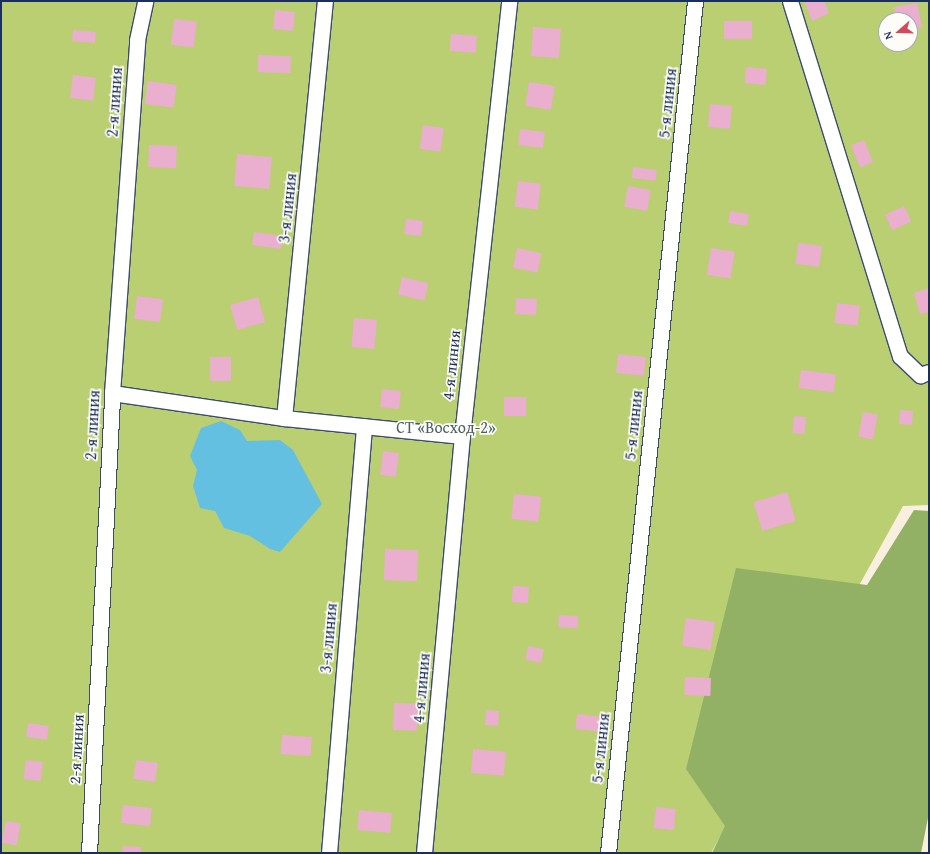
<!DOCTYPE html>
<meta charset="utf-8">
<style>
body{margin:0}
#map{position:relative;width:930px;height:854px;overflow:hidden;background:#f8efdf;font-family:"Gentium Book Plus",serif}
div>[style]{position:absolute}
.green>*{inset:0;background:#bace72}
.forest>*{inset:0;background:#93b164}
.water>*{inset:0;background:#63c0e1}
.building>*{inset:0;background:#eaafcf;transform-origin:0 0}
.roads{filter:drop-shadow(1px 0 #3c4c71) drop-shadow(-1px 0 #3c4c71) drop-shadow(0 1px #3c4c71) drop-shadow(0 -1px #3c4c71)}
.minor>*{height:15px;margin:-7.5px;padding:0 7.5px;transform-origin:7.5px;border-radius:7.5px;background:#fff}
span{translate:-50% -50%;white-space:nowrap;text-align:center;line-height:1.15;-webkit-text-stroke:3.5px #fdfcf7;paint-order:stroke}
.street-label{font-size:16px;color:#1b2f5e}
.park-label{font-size:16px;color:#4b5f64}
.frame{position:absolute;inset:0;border:2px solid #1b2f5e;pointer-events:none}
.north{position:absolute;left:878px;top:12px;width:40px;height:40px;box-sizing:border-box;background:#fdfcf7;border:1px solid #a3aaba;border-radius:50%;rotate:250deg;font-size:11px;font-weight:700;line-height:16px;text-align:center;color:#1b2f5e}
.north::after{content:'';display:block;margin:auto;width:14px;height:18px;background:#d1495b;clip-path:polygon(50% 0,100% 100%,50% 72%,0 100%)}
</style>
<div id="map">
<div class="green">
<div style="clip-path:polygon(evenodd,1px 1px,929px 1px,929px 505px,903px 506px,711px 853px,1px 853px,1px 1px,886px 20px,910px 20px,910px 44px,886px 44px,886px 20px)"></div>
</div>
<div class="forest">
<div style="clip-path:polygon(914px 510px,929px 511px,929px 813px,921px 853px,712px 853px,725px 826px,686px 769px,736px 568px,867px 585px)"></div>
</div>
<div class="water">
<div style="clip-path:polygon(221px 421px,240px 430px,247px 441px,280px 440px,293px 450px,322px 504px,280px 552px,270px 549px,250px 536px,224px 528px,215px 511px,200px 508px,193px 486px,197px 470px,190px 456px,201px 428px)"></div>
</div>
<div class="building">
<div style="clip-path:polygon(804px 1px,824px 1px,829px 13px,812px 21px)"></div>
<div style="clip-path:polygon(917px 3px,922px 27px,910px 30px,910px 20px,897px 20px,894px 7px)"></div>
<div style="left:275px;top:10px;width:20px;height:19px;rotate:6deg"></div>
<div style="left:174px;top:19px;width:23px;height:26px;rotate:7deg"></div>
<div style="left:724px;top:21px;width:28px;height:18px"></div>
<div style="left:533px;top:27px;width:28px;height:29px;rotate:4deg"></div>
<div style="left:73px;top:30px;width:23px;height:11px;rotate:5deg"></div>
<div style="left:451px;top:34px;width:26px;height:17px;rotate:4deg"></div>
<div style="left:258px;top:55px;width:33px;height:17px;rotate:2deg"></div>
<div style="left:746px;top:67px;width:21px;height:16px;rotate:5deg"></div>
<div style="left:73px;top:75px;width:23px;height:23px;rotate:7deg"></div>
<div style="left:148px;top:81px;width:29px;height:23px;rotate:8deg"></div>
<div style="left:529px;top:82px;width:26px;height:24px;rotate:9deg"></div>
<div style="left:710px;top:104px;width:22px;height:23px;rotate:5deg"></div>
<div style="left:423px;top:125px;width:21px;height:24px;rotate:8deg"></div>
<div style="left:520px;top:129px;width:25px;height:16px;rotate:7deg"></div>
<div style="left:864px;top:140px;width:24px;height:14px;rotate:68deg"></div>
<div style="left:149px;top:145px;width:28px;height:22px;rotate:2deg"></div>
<div style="left:237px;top:154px;width:35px;height:32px;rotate:5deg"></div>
<div style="left:633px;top:167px;width:24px;height:11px;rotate:7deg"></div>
<div style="left:518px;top:181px;width:23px;height:26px;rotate:7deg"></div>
<div style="left:628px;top:186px;width:23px;height:21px;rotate:10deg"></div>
<div style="left:904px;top:206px;width:17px;height:21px;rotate:65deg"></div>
<div style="left:730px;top:211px;width:19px;height:12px;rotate:9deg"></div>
<div style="left:406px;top:219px;width:17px;height:15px;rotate:7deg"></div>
<div style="left:254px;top:232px;width:29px;height:13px;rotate:8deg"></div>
<div style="left:798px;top:243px;width:24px;height:21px;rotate:7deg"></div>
<div style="left:517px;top:248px;width:25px;height:20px;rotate:12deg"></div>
<div style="left:711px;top:248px;width:24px;height:27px;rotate:9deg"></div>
<div style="left:402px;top:277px;width:27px;height:18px;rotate:13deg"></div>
<div style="clip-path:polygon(929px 288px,929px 312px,920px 314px,914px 293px)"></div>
<div style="left:137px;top:296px;width:26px;height:23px;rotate:7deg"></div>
<div style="left:258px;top:297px;width:26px;height:29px;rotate:74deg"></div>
<div style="left:516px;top:298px;width:21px;height:16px;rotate:3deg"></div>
<div style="left:837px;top:303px;width:23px;height:20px;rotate:7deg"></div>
<div style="left:354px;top:318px;width:23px;height:29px;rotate:5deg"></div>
<div style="left:618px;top:354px;width:28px;height:19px;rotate:6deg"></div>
<div style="left:210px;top:357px;width:21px;height:24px"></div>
<div style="left:801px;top:370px;width:35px;height:18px;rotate:7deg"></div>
<div style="left:382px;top:389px;width:19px;height:18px;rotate:6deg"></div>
<div style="left:504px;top:397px;width:22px;height:19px"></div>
<div style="left:900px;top:410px;width:13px;height:14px;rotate:4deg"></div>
<div style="left:863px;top:412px;width:15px;height:25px;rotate:11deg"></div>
<div style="left:794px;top:416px;width:12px;height:17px;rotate:5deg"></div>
<div style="left:383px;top:451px;width:16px;height:24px;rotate:7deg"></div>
<div style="left:787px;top:492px;width:30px;height:35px;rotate:73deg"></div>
<div style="left:514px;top:494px;width:27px;height:25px;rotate:6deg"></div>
<div style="left:385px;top:549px;width:33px;height:31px;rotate:2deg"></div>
<div style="left:513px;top:586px;width:16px;height:16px;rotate:4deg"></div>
<div style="left:559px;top:615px;width:19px;height:12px;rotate:3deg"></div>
<div style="left:686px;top:618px;width:29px;height:28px;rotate:8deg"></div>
<div style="left:528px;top:646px;width:16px;height:14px;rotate:11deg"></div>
<div style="left:685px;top:677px;width:26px;height:18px;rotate:2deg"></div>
<div style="left:394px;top:703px;width:24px;height:27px;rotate:2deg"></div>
<div style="left:486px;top:710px;width:13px;height:15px;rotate:4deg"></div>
<div style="left:577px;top:714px;width:30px;height:15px;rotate:6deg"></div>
<div style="left:28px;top:723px;width:21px;height:14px;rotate:8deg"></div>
<div style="left:282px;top:735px;width:30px;height:19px;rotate:4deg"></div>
<div style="left:473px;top:749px;width:33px;height:24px;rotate:5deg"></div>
<div style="left:26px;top:760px;width:17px;height:19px;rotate:7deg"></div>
<div style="left:136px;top:760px;width:22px;height:19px;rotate:8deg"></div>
<div style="left:123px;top:805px;width:29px;height:18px;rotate:6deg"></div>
<div style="left:656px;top:807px;width:20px;height:21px;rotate:6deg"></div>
<div style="left:359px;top:810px;width:33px;height:20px;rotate:5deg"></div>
<div style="left:6px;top:821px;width:15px;height:22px;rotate:11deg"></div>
<div style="clip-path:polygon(123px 846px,141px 847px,141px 853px,122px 853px)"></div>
</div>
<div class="roads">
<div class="minor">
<div style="left:790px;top:1px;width:372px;rotate:72.8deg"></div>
<div style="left:900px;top:356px;width:28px;rotate:44deg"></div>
<div style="left:920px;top:375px;width:9px;rotate:-18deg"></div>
<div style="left:112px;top:393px;width:174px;rotate:8.3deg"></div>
<div style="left:284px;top:418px;width:179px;rotate:5.8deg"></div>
<div style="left:284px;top:418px;width:419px;rotate:-84.4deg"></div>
<div style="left:89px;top:853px;width:461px;rotate:-87.1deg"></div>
<div style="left:112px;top:393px;width:354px;rotate:-85.9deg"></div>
<div style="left:137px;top:40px;width:40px;rotate:-78deg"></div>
<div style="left:329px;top:853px;width:428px;rotate:-85.3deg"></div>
<div style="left:424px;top:853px;width:419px;rotate:-84.8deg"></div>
<div style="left:462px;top:436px;width:438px;rotate:-83.8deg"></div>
<div style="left:608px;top:853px;width:856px;rotate:-84.17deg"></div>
</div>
</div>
<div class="street-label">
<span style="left:114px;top:102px;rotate:-86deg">2-я линия</span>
<span style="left:667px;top:103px;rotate:-84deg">5-я линия</span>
<span style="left:287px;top:208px;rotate:-84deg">3-я линия</span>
<span style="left:451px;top:365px;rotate:-84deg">4-я линия</span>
<span style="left:92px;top:425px;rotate:-87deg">2-я линия</span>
<span style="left:633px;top:425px;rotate:-84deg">5-я линия</span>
<span style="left:328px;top:638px;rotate:-85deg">3-я линия</span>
<span style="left:421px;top:688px;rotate:-85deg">4-я линия</span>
<span style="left:600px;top:748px;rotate:-84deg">5-я линия</span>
<span style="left:76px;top:749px;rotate:-87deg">2-я линия</span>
</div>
<div class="park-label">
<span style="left:446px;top:427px">СТ «Восход-2»</span>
</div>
<div class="frame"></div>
<div class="north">N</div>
</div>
